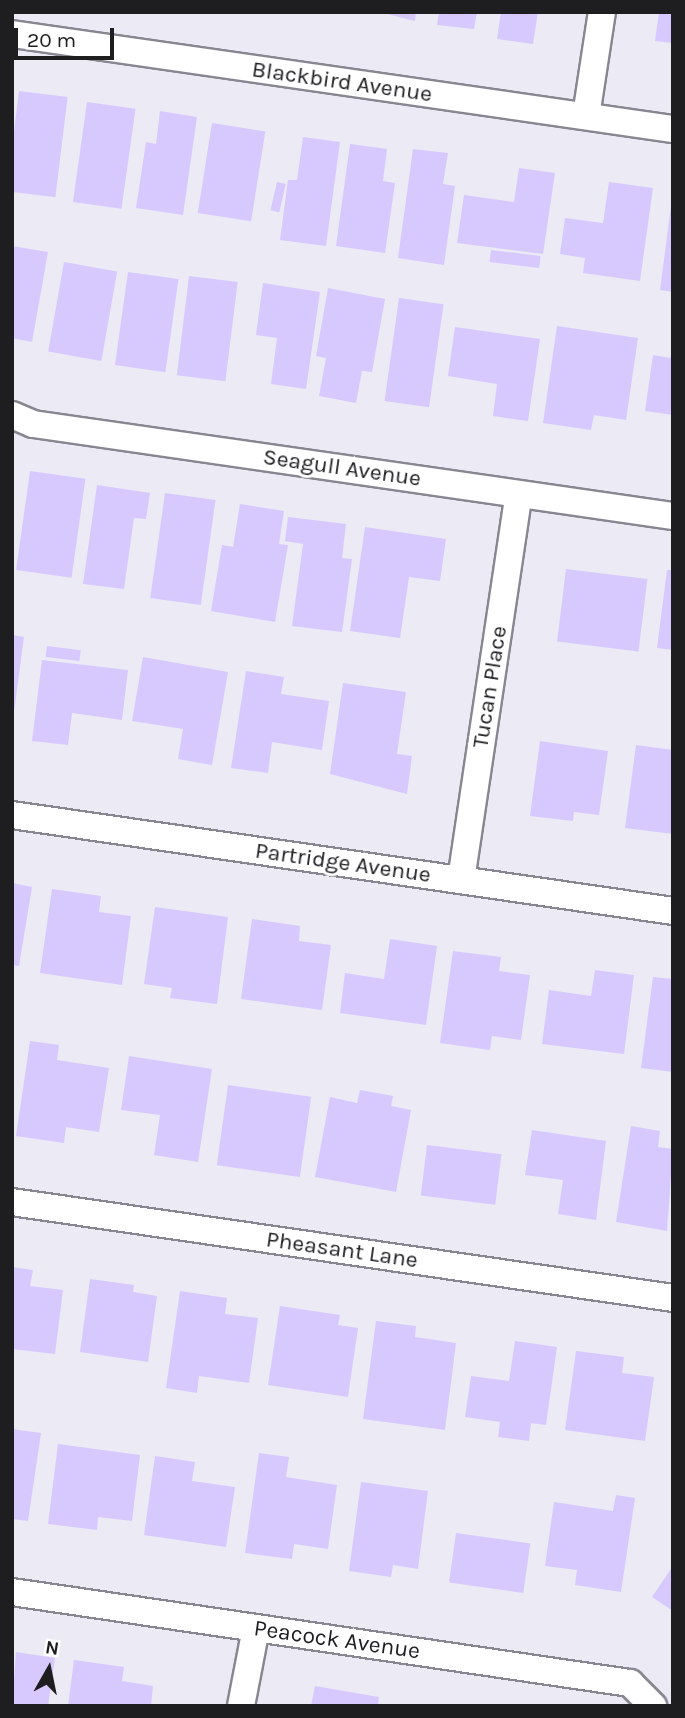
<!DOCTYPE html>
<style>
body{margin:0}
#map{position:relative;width:685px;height:1718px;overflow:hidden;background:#eceaf5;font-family:Karla,sans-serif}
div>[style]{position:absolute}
.building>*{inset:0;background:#d7c9fe;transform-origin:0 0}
.roads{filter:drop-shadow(2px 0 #888690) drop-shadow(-2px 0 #888690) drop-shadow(0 2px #888690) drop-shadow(0 -2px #888690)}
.street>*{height:26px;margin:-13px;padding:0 13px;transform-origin:13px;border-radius:13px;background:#fff}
span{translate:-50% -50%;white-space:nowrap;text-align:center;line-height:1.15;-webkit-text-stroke:6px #fff;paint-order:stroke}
.street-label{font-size:23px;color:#1e1e21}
.frame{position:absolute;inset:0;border:14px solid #1e1e21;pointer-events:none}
.north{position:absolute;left:14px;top:1634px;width:70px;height:70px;-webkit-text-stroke:5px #fff;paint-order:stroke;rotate:9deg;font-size:19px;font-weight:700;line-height:28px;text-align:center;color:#1e1e21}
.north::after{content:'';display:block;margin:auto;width:24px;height:32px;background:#1e1e21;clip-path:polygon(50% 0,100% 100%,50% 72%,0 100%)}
.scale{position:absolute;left:14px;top:28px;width:100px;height:32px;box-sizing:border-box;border:4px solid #1e1e21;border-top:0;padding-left:9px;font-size:21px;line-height:24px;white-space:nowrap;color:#1e1e21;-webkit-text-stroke:5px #fff;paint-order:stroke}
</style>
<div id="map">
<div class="building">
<div style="clip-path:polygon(379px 12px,416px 12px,415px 21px)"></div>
<div style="clip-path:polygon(439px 12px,477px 12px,474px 29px,437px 25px)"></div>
<div style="clip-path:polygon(501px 12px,538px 12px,533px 44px,497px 39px)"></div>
<div style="clip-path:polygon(659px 12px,673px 12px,673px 43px,655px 41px)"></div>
<div style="left:19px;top:91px;width:49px;height:101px;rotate:7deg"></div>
<div style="left:87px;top:102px;width:49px;height:101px;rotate:8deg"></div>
<div style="clip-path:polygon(160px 111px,197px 117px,183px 215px,136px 208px,146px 142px,156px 144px)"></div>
<div style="left:212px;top:123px;width:54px;height:91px;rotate:9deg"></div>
<div style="clip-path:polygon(303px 137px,340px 142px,326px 246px,280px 240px,288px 180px,297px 180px)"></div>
<div style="clip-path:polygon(350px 144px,387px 149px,383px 181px,395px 183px,385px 253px,336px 246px)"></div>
<div style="clip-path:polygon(413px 149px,448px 153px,443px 184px,455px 186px,444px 265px,398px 258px)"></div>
<div style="clip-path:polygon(519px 168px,555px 173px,543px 254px,457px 243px,464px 195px,514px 202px)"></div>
<div style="left:277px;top:182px;width:9px;height:29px;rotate:13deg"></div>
<div style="clip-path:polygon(609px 182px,653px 188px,640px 281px,583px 273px,585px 258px,560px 254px,565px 218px,603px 223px)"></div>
<div style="clip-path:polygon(671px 206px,673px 206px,673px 292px,660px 290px)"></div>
<div style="clip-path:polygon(12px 246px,48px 252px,32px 342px,12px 338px)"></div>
<div style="left:491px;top:250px;width:50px;height:12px;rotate:7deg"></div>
<div style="left:64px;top:262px;width:54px;height:91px;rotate:10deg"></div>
<div style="left:128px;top:272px;width:51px;height:94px;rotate:8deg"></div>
<div style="left:189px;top:276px;width:49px;height:100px;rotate:7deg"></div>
<div style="clip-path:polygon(263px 283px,320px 292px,306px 389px,271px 384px,277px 338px,256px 335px)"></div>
<div style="clip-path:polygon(328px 288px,385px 299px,372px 372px,362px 371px,356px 403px,319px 396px,326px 358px,316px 356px)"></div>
<div style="left:399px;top:298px;width:45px;height:104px;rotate:8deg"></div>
<div style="clip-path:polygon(557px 326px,638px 338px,626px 420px,594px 415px,591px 430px,543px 423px)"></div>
<div style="clip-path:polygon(455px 327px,540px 339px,528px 421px,493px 416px,497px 384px,448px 376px)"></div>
<div style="clip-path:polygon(673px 351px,673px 415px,645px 411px,653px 355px,670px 358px)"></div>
<div style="left:30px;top:471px;width:56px;height:100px;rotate:8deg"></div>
<div style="clip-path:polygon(97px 485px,150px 493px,146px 519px,134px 518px,124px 589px,83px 584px)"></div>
<div style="left:165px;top:493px;width:51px;height:106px;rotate:8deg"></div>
<div style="clip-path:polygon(240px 504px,284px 511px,279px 544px,288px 545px,275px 622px,211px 611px,222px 545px,233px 547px)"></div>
<div style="clip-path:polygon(288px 517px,346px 524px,342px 558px,352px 559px,342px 632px,292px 626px,303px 544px,285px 541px)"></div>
<div style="clip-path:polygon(365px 527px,446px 539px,440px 581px,409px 577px,400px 638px,350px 631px)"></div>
<div style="left:566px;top:569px;width:82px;height:73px;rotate:7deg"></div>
<div style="clip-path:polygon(667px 570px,673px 570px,673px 650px,657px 648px)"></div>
<div style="clip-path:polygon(12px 635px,24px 637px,14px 712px,12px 712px)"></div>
<div style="left:47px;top:646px;width:34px;height:11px;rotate:7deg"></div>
<div style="clip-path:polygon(143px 657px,228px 672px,212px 765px,178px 759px,183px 729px,132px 721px)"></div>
<div style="clip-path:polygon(42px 660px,128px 670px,122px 720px,72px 713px,68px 745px,32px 741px)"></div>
<div style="clip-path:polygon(246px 671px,284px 677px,281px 694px,329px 701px,322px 750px,272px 742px,268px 773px,231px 768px)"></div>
<div style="clip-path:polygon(343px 683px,406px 692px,397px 754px,412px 756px,407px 794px,330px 774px)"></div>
<div style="clip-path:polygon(540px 741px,608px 751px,599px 815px,574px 812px,573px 821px,530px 816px)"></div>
<div style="clip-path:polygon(636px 745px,673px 750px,673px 834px,625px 828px)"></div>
<div style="clip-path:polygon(12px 883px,32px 887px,19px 966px,12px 965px)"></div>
<div style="clip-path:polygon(52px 889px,101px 896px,99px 912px,131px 916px,122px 985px,40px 973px)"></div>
<div style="clip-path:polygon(155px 907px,228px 917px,217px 1004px,170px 998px,172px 988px,144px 984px)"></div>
<div style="clip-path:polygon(252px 919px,300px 926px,299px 941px,331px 945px,322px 1010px,241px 999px)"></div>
<div style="clip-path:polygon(390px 939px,437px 946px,426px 1025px,340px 1013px,345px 973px,384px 979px)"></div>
<div style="clip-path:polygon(453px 951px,501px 957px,499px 971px,530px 975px,521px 1040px,492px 1036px,490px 1050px,440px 1043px)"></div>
<div style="clip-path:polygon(595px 970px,634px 975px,624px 1054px,542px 1044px,549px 990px,591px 996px)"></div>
<div style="clip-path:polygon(653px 977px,673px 979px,673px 1072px,641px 1068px)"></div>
<div style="clip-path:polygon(30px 1041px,59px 1045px,57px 1060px,109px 1068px,99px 1132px,66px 1127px,64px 1143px,16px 1136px)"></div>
<div style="clip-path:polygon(129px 1056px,212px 1069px,198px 1162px,154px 1155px,160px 1115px,121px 1110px)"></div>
<div style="left:228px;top:1085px;width:84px;height:81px;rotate:8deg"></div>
<div style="clip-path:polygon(360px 1090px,393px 1096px,391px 1106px,411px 1110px,396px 1192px,315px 1177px,330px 1097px,357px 1103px)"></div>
<div style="clip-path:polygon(631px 1126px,660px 1131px,658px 1147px,673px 1149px,667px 1231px,616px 1222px)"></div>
<div style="clip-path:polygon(532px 1130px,606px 1141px,596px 1220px,558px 1214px,563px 1180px,525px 1175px)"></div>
<div style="left:427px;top:1145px;width:75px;height:51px;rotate:7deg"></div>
<div style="clip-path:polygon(12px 1267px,33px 1270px,30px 1286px,63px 1290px,55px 1354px,12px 1349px)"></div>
<div style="clip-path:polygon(90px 1279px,134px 1285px,133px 1292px,157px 1296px,148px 1362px,80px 1352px)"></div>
<div style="clip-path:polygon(180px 1291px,227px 1298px,225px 1314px,258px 1318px,249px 1383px,199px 1376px,197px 1393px,166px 1388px)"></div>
<div style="clip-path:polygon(280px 1306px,340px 1315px,338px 1325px,358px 1328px,348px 1397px,268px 1385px)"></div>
<div style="clip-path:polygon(376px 1321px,416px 1326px,415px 1337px,456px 1343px,445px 1430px,363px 1419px)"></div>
<div style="clip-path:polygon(515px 1341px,557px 1347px,546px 1425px,531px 1423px,529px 1441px,498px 1437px,500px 1422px,465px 1417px,471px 1376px,509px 1381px)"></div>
<div style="clip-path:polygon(576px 1351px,624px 1357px,622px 1373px,654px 1377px,645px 1441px,565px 1430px)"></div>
<div style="clip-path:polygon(12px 1429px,41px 1433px,28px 1521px,12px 1519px)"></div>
<div style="clip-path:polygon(58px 1444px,140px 1455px,132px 1521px,98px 1517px,97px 1530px,48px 1524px)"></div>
<div style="clip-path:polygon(259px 1453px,289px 1457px,286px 1477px,337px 1485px,328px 1549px,294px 1544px,292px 1559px,245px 1553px)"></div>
<div style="clip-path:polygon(155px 1456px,195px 1462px,192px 1481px,235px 1487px,226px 1547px,144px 1535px)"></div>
<div style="clip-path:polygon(361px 1482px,428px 1491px,418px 1569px,393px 1565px,391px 1577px,349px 1571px)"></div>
<div style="clip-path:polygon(616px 1495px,635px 1498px,621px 1592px,575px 1585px,577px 1570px,545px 1566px,554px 1502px,613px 1511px)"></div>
<div style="left:456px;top:1533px;width:75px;height:50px;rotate:8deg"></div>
<div style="clip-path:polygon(673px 1566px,673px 1611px,652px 1597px)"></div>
<div style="clip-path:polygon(16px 1652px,55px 1658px,48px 1706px,12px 1706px)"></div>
<div style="clip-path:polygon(74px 1660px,124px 1667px,122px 1681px,153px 1686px,151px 1706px,68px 1706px)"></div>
<div style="clip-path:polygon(315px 1686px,379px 1697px,378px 1706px,311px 1706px)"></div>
</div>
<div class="roads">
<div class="street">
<div style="left:12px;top:34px;width:668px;rotate:8.18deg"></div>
<div style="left:586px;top:116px;width:105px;rotate:-81.3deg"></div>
<div style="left:12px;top:415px;width:23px;rotate:23deg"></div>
<div style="left:33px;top:424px;width:647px;rotate:8.18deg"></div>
<div style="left:12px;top:815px;width:668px;rotate:8.26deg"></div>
<div style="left:461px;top:880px;width:390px;rotate:-81.5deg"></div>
<div style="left:12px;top:1202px;width:668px;rotate:8.26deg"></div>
<div style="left:12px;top:1592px;width:625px;rotate:8.38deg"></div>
<div style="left:630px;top:1683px;width:33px;rotate:45deg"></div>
<div style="left:241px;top:1706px;width:79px;rotate:-79.1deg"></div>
</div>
</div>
<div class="street-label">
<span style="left:342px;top:82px;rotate:8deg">Blackbird Avenue</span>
<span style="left:342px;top:468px;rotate:8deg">Seagull Avenue</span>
<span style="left:490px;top:687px;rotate:-81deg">Tucan Place</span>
<span style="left:343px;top:863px;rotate:8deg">Partridge Avenue</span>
<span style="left:342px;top:1250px;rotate:8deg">Pheasant Lane</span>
<span style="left:337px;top:1640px;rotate:8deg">Peacock Avenue</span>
</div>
<div class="frame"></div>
<div class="north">N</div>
<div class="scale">20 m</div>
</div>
